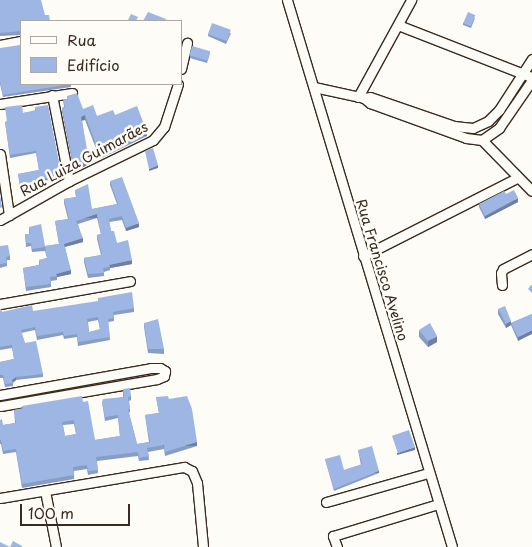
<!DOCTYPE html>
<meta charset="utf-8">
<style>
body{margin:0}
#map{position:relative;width:532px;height:547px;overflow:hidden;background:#fdfcf7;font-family:"Playpen Sans",sans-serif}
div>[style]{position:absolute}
.roads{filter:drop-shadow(1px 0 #3b2a1e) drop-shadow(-1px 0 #3b2a1e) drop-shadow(0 1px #3b2a1e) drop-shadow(0 -1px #3b2a1e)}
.minor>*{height:9px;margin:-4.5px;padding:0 4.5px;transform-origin:4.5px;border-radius:4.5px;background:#fdfcf7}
.wall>*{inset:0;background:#889dc3}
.shaded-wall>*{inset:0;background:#6f7f9f;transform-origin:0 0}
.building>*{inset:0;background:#9eb6e3;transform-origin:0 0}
span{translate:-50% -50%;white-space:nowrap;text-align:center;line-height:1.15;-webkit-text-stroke:5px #fdfcf7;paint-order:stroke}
.street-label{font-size:14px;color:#3b2a1e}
.legend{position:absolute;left:20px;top:20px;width:162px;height:65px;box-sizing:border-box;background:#fdfcf7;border:1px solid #afa8a0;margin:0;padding:6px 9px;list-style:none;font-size:15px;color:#3b2a1e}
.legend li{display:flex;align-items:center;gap:10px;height:25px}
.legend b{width:25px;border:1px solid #afa8a0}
.scale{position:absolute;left:20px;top:504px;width:110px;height:22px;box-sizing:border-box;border:2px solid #3b2a1e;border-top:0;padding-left:6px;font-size:15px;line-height:18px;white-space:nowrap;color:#3b2a1e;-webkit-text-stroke:4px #fdfcf7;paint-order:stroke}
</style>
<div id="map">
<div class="roads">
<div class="minor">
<div style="left:287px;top:0;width:571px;rotate:73.21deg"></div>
<div style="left:398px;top:25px;width:141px;rotate:21.3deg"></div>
<div style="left:0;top:45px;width:21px;rotate:-11deg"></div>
<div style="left:181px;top:69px;width:27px;rotate:-77deg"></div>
<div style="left:314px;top:87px;width:51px;rotate:12.4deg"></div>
<div style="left:364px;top:98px;width:6px;rotate:-9deg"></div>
<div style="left:370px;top:97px;width:89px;rotate:19deg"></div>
<div style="left:454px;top:126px;width:19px;rotate:6deg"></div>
<div style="left:473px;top:128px;width:17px;rotate:-25deg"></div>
<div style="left:488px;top:121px;width:16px;rotate:-45deg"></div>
<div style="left:499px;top:110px;width:61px;rotate:-57.1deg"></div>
<div style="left:52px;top:95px;width:88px;rotate:78.8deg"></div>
<div style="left:358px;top:97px;width:111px;rotate:-61.3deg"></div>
<div style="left:364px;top:98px;width:8px;rotate:40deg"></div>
<div style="left:370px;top:103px;width:102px;rotate:20deg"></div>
<div style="left:466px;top:138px;width:16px;rotate:7deg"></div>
<div style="left:482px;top:140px;width:21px;rotate:-35deg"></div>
<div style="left:499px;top:128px;width:58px;rotate:-55.5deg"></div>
<div style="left:0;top:104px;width:73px;rotate:-8.7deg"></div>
<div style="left:482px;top:140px;width:71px;rotate:45.6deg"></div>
<div style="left:0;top:154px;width:62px;rotate:81.6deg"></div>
<div style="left:0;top:220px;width:79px;rotate:-29.5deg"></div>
<div style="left:69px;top:181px;width:93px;rotate:-26deg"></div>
<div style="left:153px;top:140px;width:17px;rotate:-50deg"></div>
<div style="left:164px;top:127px;width:45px;rotate:-72deg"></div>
<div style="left:363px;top:256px;width:173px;rotate:-26.9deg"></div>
<div style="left:502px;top:285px;width:12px;rotate:-95deg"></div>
<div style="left:501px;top:273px;width:4px;rotate:-63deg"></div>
<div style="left:503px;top:269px;width:33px;rotate:-27deg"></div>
<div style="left:0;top:304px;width:132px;rotate:-10deg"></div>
<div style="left:0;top:395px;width:153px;rotate:-10.1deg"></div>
<div style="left:151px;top:368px;width:9px"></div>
<div style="left:160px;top:368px;width:6px;rotate:31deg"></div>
<div style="left:165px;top:371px;width:5px;rotate:101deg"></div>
<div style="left:164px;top:376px;width:8px;rotate:157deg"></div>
<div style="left:157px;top:379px;width:159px;rotate:170.2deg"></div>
<div style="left:45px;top:491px;width:57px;rotate:78.9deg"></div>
<div style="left:0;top:498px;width:187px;rotate:-9.6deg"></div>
<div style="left:184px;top:467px;width:9px;rotate:27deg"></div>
<div style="left:192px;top:471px;width:13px;rotate:67deg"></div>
<div style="left:197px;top:483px;width:64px;rotate:84.6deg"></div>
<div style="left:326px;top:502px;width:106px;rotate:-15.9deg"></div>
<div style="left:337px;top:547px;width:12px;rotate:-110deg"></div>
<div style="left:333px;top:536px;width:110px;rotate:-16.9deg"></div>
</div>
</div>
<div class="wall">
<div style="clip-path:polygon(0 0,21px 21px,21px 35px,0 36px)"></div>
<div style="clip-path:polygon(475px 18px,471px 28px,463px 25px,463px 23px)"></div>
<div style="clip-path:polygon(231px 33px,226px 44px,208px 36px,208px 34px)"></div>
<div style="clip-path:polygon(0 48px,71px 84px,71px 87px,3px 97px,0 84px)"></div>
<div style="clip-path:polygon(210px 53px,207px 63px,190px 58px,190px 56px)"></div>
<div style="clip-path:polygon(67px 96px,83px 109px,97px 116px,115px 115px,147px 136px,100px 159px,85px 120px,82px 120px,87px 153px,85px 156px,87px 165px,74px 172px,62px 112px,62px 108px,64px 107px,63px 99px,67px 99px)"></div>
<div style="clip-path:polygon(35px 107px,60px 167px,60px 170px,59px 170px,60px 178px,45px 181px,45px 186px,33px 187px,34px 191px,21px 193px,18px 174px,39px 170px,36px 153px,10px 158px,5px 122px,23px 113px,35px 111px)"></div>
<div style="clip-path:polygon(110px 181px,139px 227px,126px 231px,122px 220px,109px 222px,111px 231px,117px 243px,132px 264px,110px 268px,110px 270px,104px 272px,104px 276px,88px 278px,84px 262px,84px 258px,101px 255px,97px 239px,97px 235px,101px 234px,97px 218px,78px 224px,83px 242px,65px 247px,71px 274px,57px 277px,57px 280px,51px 281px,51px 287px,26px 291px,23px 268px,39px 265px,39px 260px,47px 258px,45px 251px,32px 252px,31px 246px,26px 247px,25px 234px,29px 234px,29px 227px,45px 246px,59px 244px,55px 221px,68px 219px,64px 203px,64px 199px,76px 197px,75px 190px,92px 209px,117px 204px,110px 185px)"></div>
<div style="clip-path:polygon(506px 194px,518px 202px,485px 219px,479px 207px,479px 204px)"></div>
<div style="clip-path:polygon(0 246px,10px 256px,10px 260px,7px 260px,7px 266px,0 268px)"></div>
<div style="clip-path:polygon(evenodd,134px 308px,134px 312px,114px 315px,114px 321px,108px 322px,110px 340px,78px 346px,77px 337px,64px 339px,63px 335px,37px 340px,35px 330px,21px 333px,25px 343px,43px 374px,43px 377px,16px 380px,13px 383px,13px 386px,5px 387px,3px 378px,0 378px,0 362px,14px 359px,12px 348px,0 350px,0 309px,2px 312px,134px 308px,98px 320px,100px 330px,89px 332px,88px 322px,98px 320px)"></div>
<div style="clip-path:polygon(498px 309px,511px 323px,532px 314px,518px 341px,511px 325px,506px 328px,498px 314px)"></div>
<div style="clip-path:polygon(144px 323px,164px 349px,164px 354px,148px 353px,144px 327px)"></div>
<div style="clip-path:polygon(419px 330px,437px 342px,428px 347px,419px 337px)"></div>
<div style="clip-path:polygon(evenodd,123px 389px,131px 396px,131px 400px,129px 401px,130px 409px,130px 412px,129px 413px,137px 444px,149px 442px,145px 415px,159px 413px,156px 397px,169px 399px,197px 446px,165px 456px,164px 449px,148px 452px,149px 460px,139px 461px,138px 456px,97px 461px,98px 473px,88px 475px,87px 469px,74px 471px,74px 479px,22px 488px,16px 452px,3px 454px,1px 444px,0 444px,0 420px,3px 425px,15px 423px,14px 410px,83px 402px,95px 440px,120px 436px,118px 418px,105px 421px,102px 402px,123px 397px,123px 389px,74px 424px,76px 434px,65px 436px,63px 425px,74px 424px)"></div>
<div style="clip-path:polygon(358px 450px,379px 473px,334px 491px,325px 459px,344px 470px,361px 465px)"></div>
</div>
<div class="shaded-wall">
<div style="clip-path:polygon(85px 115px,85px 120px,81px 121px,81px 117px)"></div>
<div style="left:147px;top:132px;width:4px;height:52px;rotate:90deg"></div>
<div style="clip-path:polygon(87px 161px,87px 165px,74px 172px,74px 168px)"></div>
<div style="clip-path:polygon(158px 165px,158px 168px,149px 171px,149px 169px)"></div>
<div style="clip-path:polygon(518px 198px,518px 202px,485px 219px,485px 216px)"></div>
<div style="left:97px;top:214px;width:4px;height:22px;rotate:90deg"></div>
<div style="clip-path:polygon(139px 223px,139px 227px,126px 231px,126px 228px)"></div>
<div style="clip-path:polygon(83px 238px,83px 242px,64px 247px,64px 244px)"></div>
<div style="clip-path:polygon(132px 260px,132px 264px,110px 268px,109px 265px)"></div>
<div style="clip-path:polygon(71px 270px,71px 274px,57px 277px,56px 274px)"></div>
<div style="clip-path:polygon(511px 321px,511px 325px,511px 323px,511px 325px,506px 328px,506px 324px)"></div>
<div style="clip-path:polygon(532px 330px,532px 334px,518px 341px,518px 337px)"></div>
<div style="clip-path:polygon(437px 336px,437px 342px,428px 347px,428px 341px)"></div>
<div style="clip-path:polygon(16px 377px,16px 380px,12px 383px,12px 380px)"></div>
<div style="left:197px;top:442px;width:4px;height:34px;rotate:90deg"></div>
<div style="clip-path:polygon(415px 447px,415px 450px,397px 455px,397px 453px)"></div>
<div style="left:379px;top:471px;width:2px;height:48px;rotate:90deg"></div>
</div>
<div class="building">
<div style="clip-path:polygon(0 0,41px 0,45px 15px,49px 15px,50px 21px,21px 21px,21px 31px,0 33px)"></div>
<div style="clip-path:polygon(148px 12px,166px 19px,165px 21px,143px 21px)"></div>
<div style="left:468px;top:12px;width:8px;height:12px;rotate:23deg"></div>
<div style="clip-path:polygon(131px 14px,138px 17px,136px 21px,132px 21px,128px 20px)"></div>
<div style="left:212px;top:23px;width:20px;height:12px;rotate:20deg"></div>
<div style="clip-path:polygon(20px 45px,21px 46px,21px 84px,71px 84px,3px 95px,0 81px,0 48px)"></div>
<div style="left:192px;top:46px;width:19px;height:10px;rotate:16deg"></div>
<div style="clip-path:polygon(77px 93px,83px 109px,93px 105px,97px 116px,113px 110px,115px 115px,137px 106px,147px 132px,100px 155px,85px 115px,81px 117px,87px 149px,85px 153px,87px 161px,74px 168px,62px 108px,65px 107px,63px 99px,67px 99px,67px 96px)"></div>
<div style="clip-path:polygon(22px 105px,23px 113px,36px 110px,35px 107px,48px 105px,60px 167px,58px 167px,60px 175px,45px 178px,45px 183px,33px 185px,34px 189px,21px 191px,18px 174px,39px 170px,36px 151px,10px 155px,5px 122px,7px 122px,5px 107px)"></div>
<div style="clip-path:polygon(153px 148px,158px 165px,149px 169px,145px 151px)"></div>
<div style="clip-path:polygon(122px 177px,139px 223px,126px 228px,122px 216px,109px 219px,111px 231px,114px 231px,117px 243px,128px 240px,132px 260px,109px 265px,110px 267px,103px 268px,104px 273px,88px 274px,84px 258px,102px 255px,97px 235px,101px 234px,97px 214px,76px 221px,83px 238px,64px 244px,71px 270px,56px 274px,57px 276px,50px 277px,51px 284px,26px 287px,23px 268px,40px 265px,39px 260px,47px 258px,45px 247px,32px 249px,31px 243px,26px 243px,25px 234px,30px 234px,29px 227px,41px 224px,45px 246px,59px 244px,55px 221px,69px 219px,64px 199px,76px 197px,75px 190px,88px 184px,92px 209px,118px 204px,110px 181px)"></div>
<div style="clip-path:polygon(514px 190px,518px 198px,485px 216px,479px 204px,504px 191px,506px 194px)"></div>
<div style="clip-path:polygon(0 195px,2px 207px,0 208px)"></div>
<div style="clip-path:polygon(8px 245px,10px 256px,6px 257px,7px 263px,0 264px,0 246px)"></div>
<div style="clip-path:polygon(531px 285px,532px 285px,532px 293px,528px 289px)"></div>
<div style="clip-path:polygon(evenodd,132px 292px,134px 308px,113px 312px,114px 318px,108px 319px,110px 337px,78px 342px,77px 334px,64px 336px,63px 332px,37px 336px,35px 327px,21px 330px,25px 343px,36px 341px,43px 374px,16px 377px,12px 380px,13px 383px,5px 384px,3px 375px,0 375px,0 362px,14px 359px,12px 345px,0 347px,0 309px,1px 309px,2px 312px,32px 305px,33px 311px,98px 301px,98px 298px,132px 292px,98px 317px,100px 329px,89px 332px,87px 319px,98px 317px)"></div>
<div style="clip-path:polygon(505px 306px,511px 321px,506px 324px,498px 309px)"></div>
<div style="clip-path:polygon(532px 314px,532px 330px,518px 337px,511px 323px)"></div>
<div style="clip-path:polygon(158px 319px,164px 349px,148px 349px,144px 323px)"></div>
<div style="clip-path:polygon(430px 323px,437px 336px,428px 341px,419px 330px)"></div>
<div style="clip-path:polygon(evenodd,130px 388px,131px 396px,128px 397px,130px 409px,128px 409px,137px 444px,150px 442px,145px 415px,159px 413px,156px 397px,168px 396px,169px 399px,187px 396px,192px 409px,197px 442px,165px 452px,164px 445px,147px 448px,149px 456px,139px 458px,138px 452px,96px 457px,98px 470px,88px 471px,87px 465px,73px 467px,74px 475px,22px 484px,16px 449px,3px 451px,1px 440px,0 440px,0 420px,2px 419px,3px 425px,16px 423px,14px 410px,23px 408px,22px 406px,82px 396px,83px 402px,88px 401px,95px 440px,120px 436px,118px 415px,105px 417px,102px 402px,103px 399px,124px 397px,123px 389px,130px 388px,74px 420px,76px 434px,65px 436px,62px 422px,74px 420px)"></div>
<div style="left:409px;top:430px;width:18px;height:18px;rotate:71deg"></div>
<div style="clip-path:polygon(372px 446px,379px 471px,334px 489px,325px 459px,340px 455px,344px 470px,362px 464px,358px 450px)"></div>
<div style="clip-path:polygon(13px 541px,22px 546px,22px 547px,10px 547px)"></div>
<div style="clip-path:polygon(0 542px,10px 547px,0 547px)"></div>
</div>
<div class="street-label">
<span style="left:84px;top:159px;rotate:-28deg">Rua Luiza Guimarães</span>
<span style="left:382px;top:270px;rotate:73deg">Rua Francisco Avelino</span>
</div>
<ul class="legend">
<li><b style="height:6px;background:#fdfcf7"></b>Rua</li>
<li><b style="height:14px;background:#9eb6e3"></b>Edifício</li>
</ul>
<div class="scale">100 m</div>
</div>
